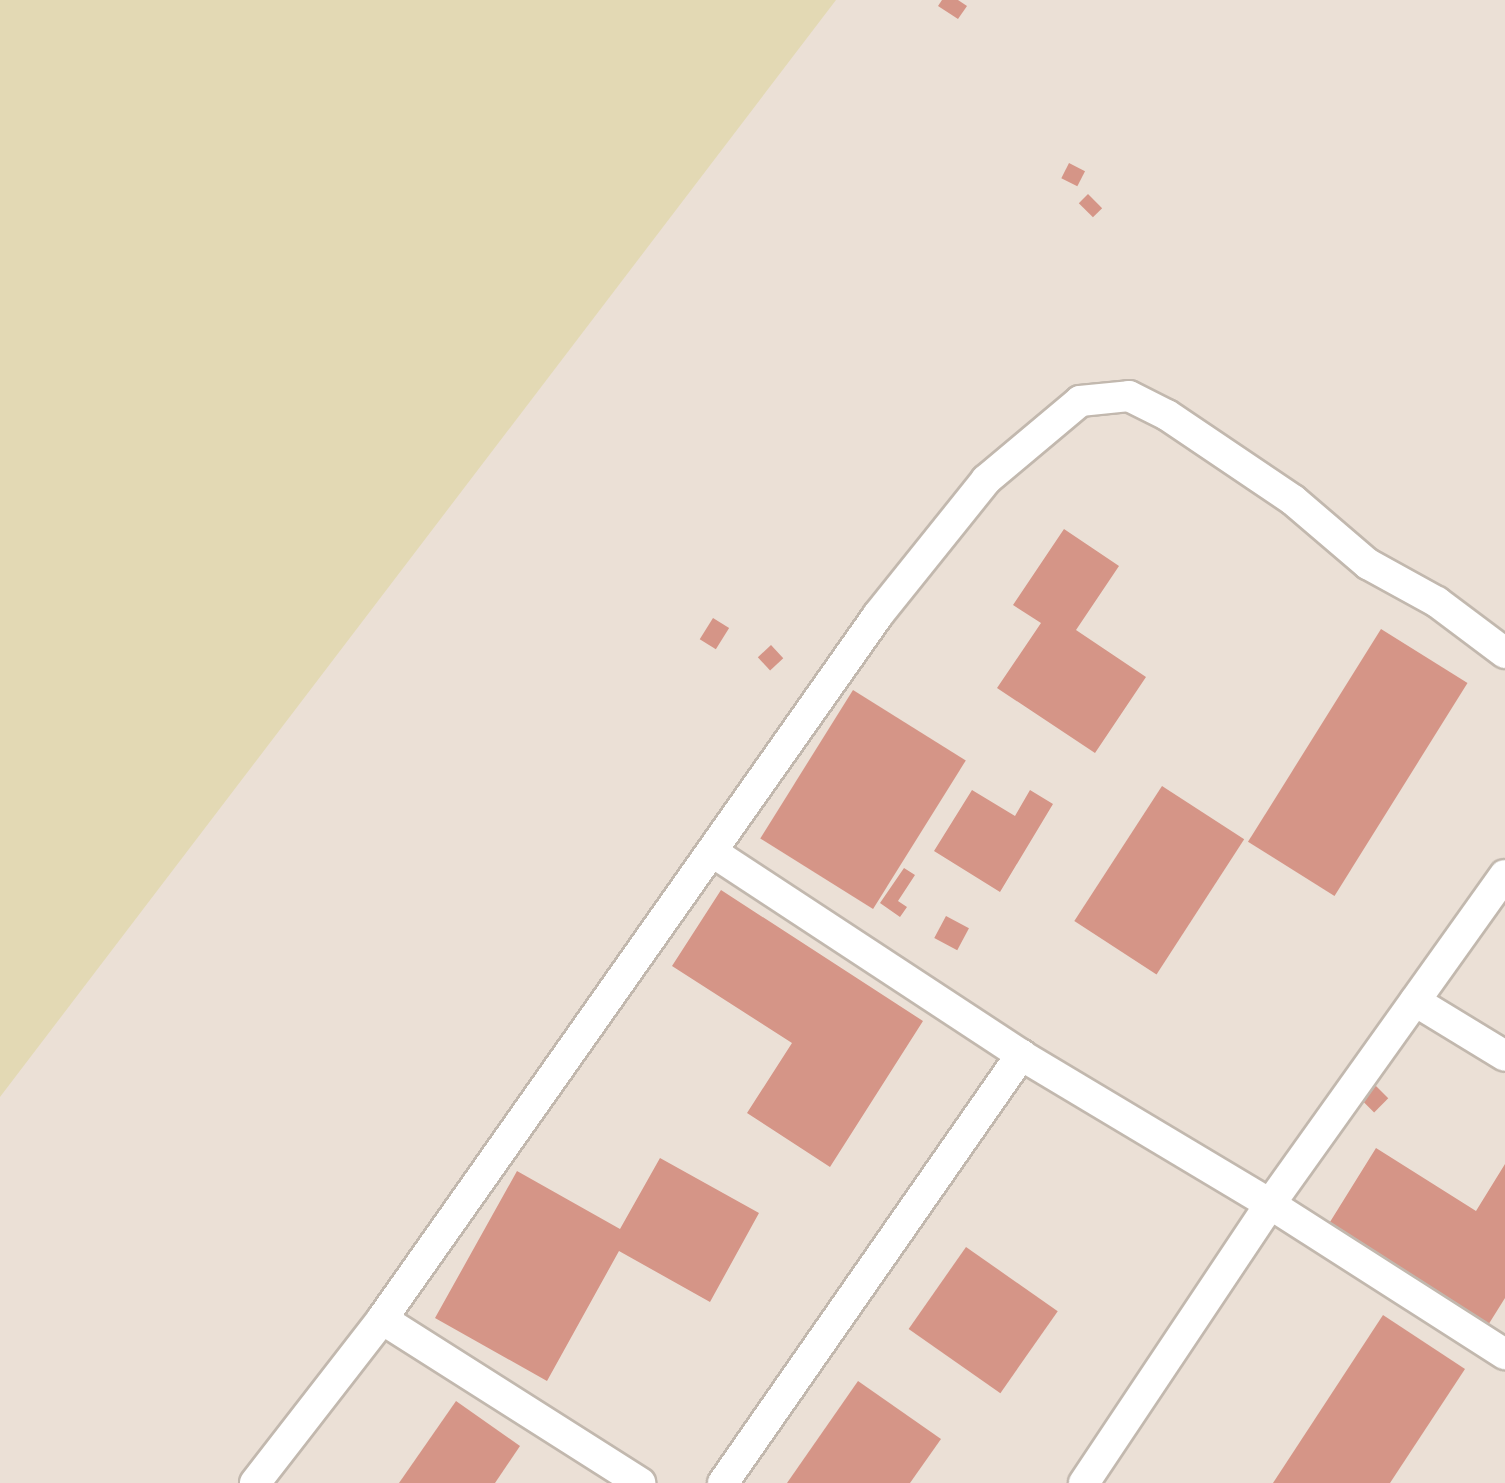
<!DOCTYPE html>
<style>
body{margin:0}
#map{position:relative;width:1505px;height:1483px;overflow:hidden;background:#ebe0d6;font-family:"Public Sans",sans-serif}
div>[style]{position:absolute}
.sand>*{inset:0;background:#e3d9b4}
.building>*{inset:0;background:#d59587;transform-origin:0 0}
.roads{filter:drop-shadow(2px 0 #c2b8ae) drop-shadow(-2px 0 #c2b8ae) drop-shadow(0 2px #c2b8ae) drop-shadow(0 -2px #c2b8ae)}
.street>*{height:30px;margin:-15px;padding:0 15px;transform-origin:15px;border-radius:15px;background:#fff}
span{translate:-50% -50%;white-space:nowrap;text-align:center;line-height:1.15;-webkit-text-stroke:8px #ebe0d6;paint-order:stroke}
</style>
<div id="map">
<div class="sand">
<div style="clip-path:polygon(0 0,836px 0,0 1097px)"></div>
</div>
<div class="building">
<div style="clip-path:polygon(942px 0,958px 0,967px 6px,958px 19px,938px 6px)"></div>
<div style="left:1069px;top:163px;width:18px;height:17px;rotate:27deg"></div>
<div style="left:1088px;top:194px;width:20px;height:13px;rotate:45deg"></div>
<div style="clip-path:polygon(1064px 529px,1119px 566px,1076px 630px,1146px 677px,1095px 753px,997px 688px,1041px 623px,1013px 605px)"></div>
<div style="left:713px;top:618px;width:19px;height:25px;rotate:32deg"></div>
<div style="left:1381px;top:629px;width:102px;height:251px;rotate:32deg"></div>
<div style="left:771px;top:645px;width:18px;height:18px;rotate:47deg"></div>
<div style="left:853px;top:690px;width:133px;height:175px;rotate:32deg"></div>
<div style="left:1162px;top:786px;width:98px;height:161px;rotate:33deg"></div>
<div style="clip-path:polygon(972px 790px,1015px 816px,1030px 790px,1053px 804px,1000px 892px,934px 851px)"></div>
<div style="clip-path:polygon(904px 868px,915px 875px,898px 901px,907px 907px,900px 917px,880px 903px)"></div>
<div style="clip-path:polygon(721px 890px,923px 1021px,830px 1167px,747px 1113px,792px 1043px,672px 966px)"></div>
<div style="left:946px;top:916px;width:26px;height:25px;rotate:28deg"></div>
<div style="left:1372px;top:1082px;width:23px;height:20px;rotate:45deg"></div>
<div style="clip-path:polygon(1376px 1148px,1476px 1211px,1505px 1164px,1505px 1298px,1485px 1330px,1325px 1230px)"></div>
<div style="clip-path:polygon(660px 1158px,759px 1213px,710px 1302px,619px 1251px,547px 1381px,435px 1318px,517px 1171px,620px 1229px)"></div>
<div style="left:966px;top:1247px;width:112px;height:100px;rotate:35deg"></div>
<div style="clip-path:polygon(1383px 1315px,1465px 1369px,1390px 1483px,1273px 1483px)"></div>
<div style="clip-path:polygon(858px 1381px,941px 1439px,910px 1483px,787px 1483px)"></div>
<div style="clip-path:polygon(456px 1401px,520px 1446px,495px 1483px,399px 1483px)"></div>
</div>
<div class="roads">
<div class="street">
<div style="left:714px;top:853px;width:367px;rotate:33.3deg"></div>
<div style="left:1021px;top:1055px;width:290px;rotate:30.9deg"></div>
<div style="left:1270px;top:1204px;width:279px;rotate:32.6deg"></div>
<div style="left:1415px;top:1001px;width:105px;rotate:31.4deg"></div>
<div style="left:382px;top:1319px;width:306px;rotate:32.4deg"></div>
<div style="left:255px;top:1483px;width:207px;rotate:-52.2deg"></div>
<div style="left:382px;top:1319px;width:861px;rotate:-54.83deg"></div>
<div style="left:878px;top:615px;width:173px;rotate:-51.3deg"></div>
<div style="left:986px;top:480px;width:123px;rotate:-40deg"></div>
<div style="left:1080px;top:401px;width:49px;rotate:-5.8deg"></div>
<div style="left:1129px;top:396px;width:42px;rotate:26.6deg"></div>
<div style="left:1167px;top:415px;width:152px;rotate:34deg"></div>
<div style="left:1293px;top:500px;width:99px;rotate:40.5deg"></div>
<div style="left:1368px;top:564px;width:79px;rotate:28.8deg"></div>
<div style="left:1437px;top:602px;width:85px;rotate:36.9deg"></div>
<div style="left:723px;top:1483px;width:522px;rotate:-55.15deg"></div>
<div style="left:1084px;top:1483px;width:335px;rotate:-56.3deg"></div>
<div style="left:1270px;top:1204px;width:404px;rotate:-54.5deg"></div>
</div>
</div>
</div>
